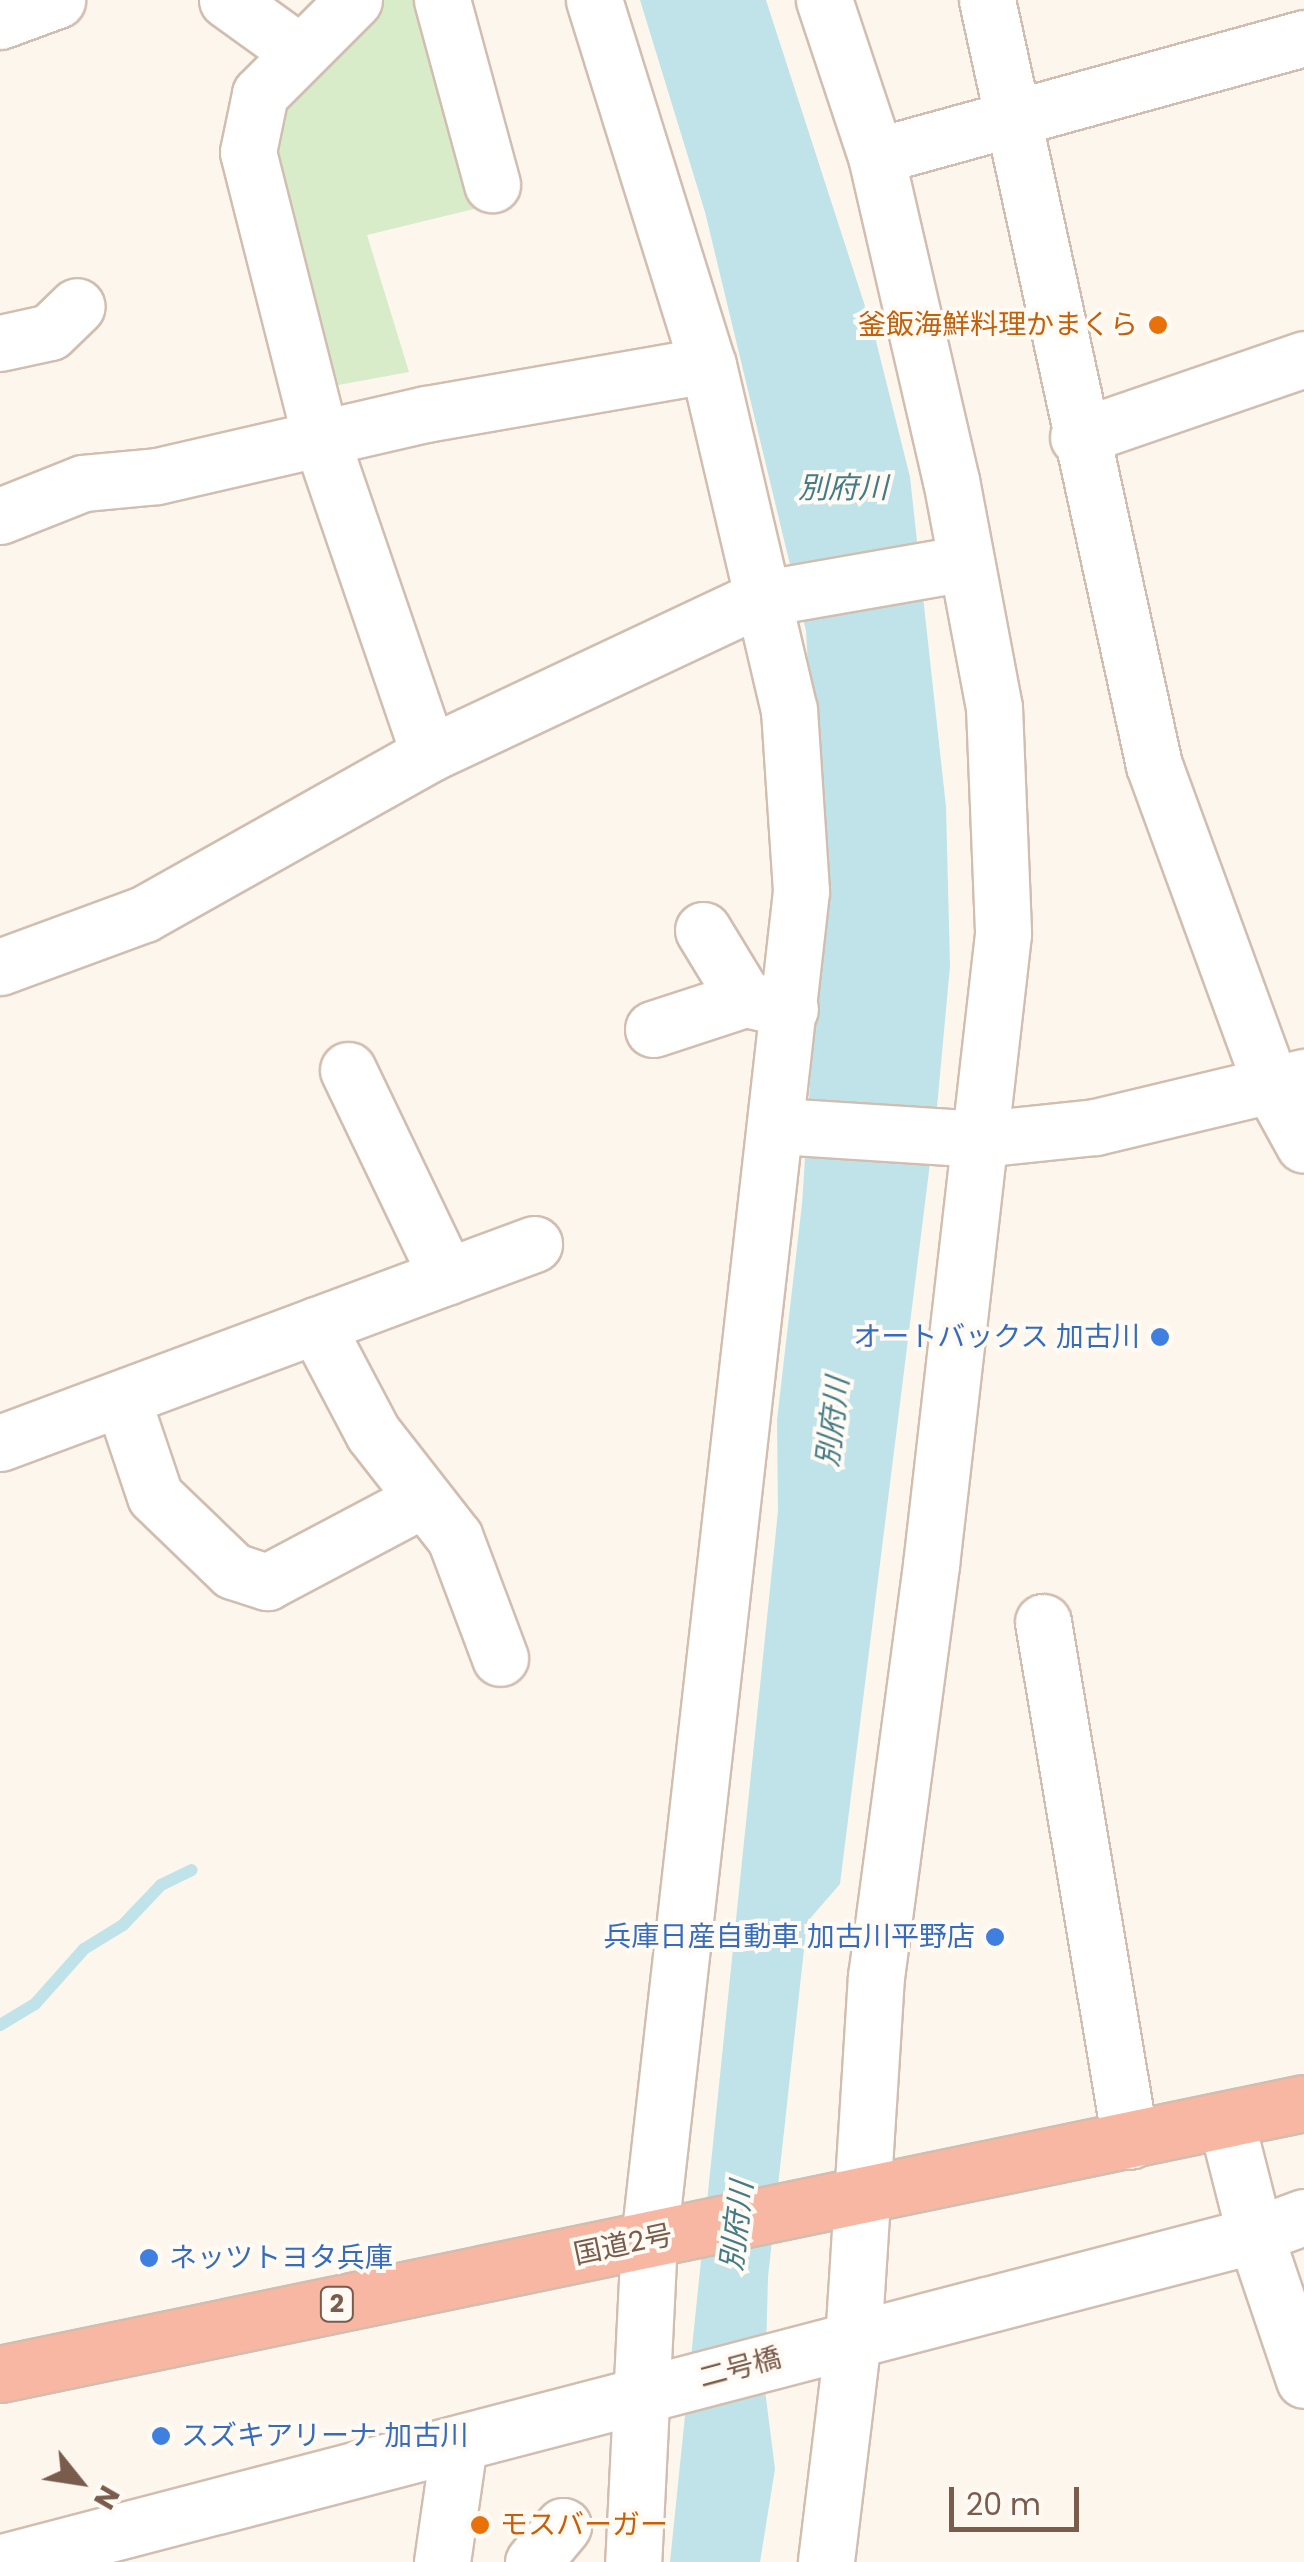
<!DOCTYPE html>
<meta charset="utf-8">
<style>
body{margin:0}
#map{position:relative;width:1304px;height:2562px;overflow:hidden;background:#fdf6ec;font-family:Poppins,"Noto Sans JP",sans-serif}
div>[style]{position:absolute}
.green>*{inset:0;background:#d8ecc9}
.water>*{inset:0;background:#bfe3e8}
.stream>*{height:12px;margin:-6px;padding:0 6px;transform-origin:6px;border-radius:6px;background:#bfe3e8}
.roads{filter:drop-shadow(2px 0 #d1beb0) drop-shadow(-2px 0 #d1beb0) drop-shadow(0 2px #d1beb0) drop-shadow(0 -2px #d1beb0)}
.minor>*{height:55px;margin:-27.5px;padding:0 27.5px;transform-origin:27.5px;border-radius:27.5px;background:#fff}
.highway>*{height:55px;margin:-27.5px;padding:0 27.5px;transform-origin:27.5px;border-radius:27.5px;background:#f7b7a3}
.dots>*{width:28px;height:28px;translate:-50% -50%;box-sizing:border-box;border:5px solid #fffaf3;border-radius:50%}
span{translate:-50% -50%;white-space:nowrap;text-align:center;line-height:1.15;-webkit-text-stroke:8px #fffaf3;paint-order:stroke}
.shield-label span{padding:2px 8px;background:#fffaf3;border:2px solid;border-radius:8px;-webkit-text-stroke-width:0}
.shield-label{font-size:25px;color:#7a5c4d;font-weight:700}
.food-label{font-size:28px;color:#c56008}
.right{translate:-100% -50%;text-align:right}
.left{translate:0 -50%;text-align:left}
.shop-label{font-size:28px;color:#366cbe}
.street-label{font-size:28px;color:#7a5c4d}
.water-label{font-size:30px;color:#437c86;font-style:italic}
.north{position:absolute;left:30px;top:2432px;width:100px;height:100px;-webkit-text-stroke:8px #fffaf3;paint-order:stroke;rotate:120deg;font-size:28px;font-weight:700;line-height:40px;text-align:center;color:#7a5c4d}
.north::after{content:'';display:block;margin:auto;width:35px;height:45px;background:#7a5c4d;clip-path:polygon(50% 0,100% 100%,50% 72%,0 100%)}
.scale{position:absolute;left:949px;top:2487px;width:130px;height:45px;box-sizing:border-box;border:5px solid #7a5c4d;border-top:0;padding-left:12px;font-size:30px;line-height:35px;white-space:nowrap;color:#7a5c4d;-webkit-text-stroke:8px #fffaf3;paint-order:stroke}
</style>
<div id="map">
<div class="green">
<div style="clip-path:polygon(382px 0,427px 0,478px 208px,367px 235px,409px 372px,322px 388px,264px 155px,282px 97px)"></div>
</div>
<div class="water">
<div style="clip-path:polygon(640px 0,766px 0,875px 337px,910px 477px,946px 807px,950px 966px,937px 1107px,840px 1884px,807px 1922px,768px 2277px,765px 2390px,775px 2469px,760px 2562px,670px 2562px,778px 1511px,777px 1420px,802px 1204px,822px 901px,806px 631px,705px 212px)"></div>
</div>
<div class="stream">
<div style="left:0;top:2025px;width:41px;rotate:-31deg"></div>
<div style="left:35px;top:2004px;width:74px;rotate:-48.3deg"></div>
<div style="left:84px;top:1949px;width:46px;rotate:-31.6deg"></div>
<div style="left:123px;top:1925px;width:55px;rotate:-46.5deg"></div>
<div style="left:161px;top:1885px;width:34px;rotate:-26deg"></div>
</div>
<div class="roads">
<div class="minor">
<div style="left:227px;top:0;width:89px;rotate:35.8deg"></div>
<div style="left:354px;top:0;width:133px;rotate:135deg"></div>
<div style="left:260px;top:94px;width:59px;rotate:101.7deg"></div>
<div style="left:248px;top:152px;width:293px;rotate:75.8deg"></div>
<div style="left:320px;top:436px;width:336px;rotate:71.1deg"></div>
<div style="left:442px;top:0;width:191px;rotate:74.8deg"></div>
<div style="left:594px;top:0;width:382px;rotate:72.7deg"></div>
<div style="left:708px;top:365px;width:354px;rotate:76.8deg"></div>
<div style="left:789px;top:710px;width:181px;rotate:86.2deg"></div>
<div style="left:801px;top:891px;width:1357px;rotate:96.43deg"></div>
<div style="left:649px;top:2239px;width:323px;rotate:92.8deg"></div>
<div style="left:824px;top:0;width:164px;rotate:71.6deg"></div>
<div style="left:876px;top:156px;width:333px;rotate:77deg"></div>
<div style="left:951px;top:480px;width:231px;rotate:79.3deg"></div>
<div style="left:994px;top:707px;width:227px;rotate:87.7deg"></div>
<div style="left:1003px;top:934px;width:635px;rotate:96.51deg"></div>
<div style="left:931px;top:1565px;width:415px;rotate:97.6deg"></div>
<div style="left:876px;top:1976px;width:363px;rotate:93.6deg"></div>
<div style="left:853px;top:2338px;width:226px;rotate:96.9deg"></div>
<div style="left:987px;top:0;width:783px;rotate:77.69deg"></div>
<div style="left:1154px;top:765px;width:341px;rotate:69.9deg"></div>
<div style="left:1271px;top:1085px;width:68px;rotate:61.2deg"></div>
<div style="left:0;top:21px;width:61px;rotate:-20.2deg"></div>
<div style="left:876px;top:156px;width:444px;rotate:-15.4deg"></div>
<div style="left:0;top:343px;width:51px;rotate:-12.4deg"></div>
<div style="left:50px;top:332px;width:37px;rotate:-44deg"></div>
<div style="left:1078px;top:437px;width:239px;rotate:-19deg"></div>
<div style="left:0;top:516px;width:89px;rotate:-21.7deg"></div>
<div style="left:83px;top:483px;width:74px;rotate:-5.4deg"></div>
<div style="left:157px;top:476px;width:276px;rotate:-13deg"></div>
<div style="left:426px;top:414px;width:286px;rotate:-9.9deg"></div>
<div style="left:703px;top:930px;width:81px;rotate:58.7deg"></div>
<div style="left:0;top:967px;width:153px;rotate:-20.2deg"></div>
<div style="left:144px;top:914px;width:327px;rotate:-29.3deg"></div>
<div style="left:429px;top:754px;width:365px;rotate:-25.2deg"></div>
<div style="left:759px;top:599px;width:209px;rotate:-9.9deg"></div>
<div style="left:653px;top:1029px;width:97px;rotate:-18.1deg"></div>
<div style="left:745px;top:999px;width:46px;rotate:12.5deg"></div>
<div style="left:348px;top:1070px;width:229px;rotate:64.4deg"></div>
<div style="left:779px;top:1126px;width:202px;rotate:3.7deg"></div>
<div style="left:981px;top:1139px;width:115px;rotate:-6deg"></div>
<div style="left:1095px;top:1127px;width:215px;rotate:-13.5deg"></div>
<div style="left:316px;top:1325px;width:122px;rotate:62.2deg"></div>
<div style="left:373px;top:1433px;width:133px;rotate:52deg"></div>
<div style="left:455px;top:1538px;width:128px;rotate:69.4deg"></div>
<div style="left:122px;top:1398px;width:103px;rotate:71.4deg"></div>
<div style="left:155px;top:1496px;width:108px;rotate:43.9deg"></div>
<div style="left:233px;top:1571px;width:36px;rotate:18deg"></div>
<div style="left:267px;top:1582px;width:173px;rotate:-27.9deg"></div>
<div style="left:0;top:1443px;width:570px;rotate:-20.44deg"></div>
<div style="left:1043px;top:1622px;width:526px;rotate:80.48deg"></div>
<div style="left:1226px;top:2121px;width:118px;rotate:75.7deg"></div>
<div style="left:1255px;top:2235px;width:52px;rotate:-20.2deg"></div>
<div style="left:2px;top:2562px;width:1295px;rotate:-14.63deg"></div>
<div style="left:1255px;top:2235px;width:153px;rotate:71.3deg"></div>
<div style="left:442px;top:2562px;width:119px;rotate:-81.8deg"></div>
<div style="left:533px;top:2562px;width:47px;rotate:-50.2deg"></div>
</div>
<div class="highway">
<div style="left:0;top:2374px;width:1332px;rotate:-11.74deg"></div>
</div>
</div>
<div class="dots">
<div style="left:1158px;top:325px;background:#e8710a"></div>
<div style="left:1160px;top:1337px;background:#3f7fe0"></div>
<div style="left:995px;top:1937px;background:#3f7fe0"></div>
<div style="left:149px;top:2258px;background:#3f7fe0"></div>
<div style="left:161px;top:2436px;background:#3f7fe0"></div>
<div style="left:480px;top:2525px;background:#e8710a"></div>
</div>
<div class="shield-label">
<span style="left:337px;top:2304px">2</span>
</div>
<div class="food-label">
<span class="right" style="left:1138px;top:325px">釜飯海鮮料理かまくら</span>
<span class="left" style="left:500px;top:2525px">モスバーガー</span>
</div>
<div class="shop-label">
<span class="right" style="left:1140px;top:1337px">オートバックス 加古川</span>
<span class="right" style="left:975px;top:1937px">兵庫日産自動車 加古川平野店</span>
<span class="left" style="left:169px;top:2258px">ネッツトヨタ兵庫</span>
<span class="left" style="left:181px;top:2436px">スズキアリーナ 加古川</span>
</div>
<div class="street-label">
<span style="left:623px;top:2245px;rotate:-12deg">国道2号</span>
<span style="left:740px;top:2368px;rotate:-15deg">二号橋</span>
</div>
<div class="water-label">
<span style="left:843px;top:488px">別府川</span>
<span style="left:833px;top:1422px;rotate:-83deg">別府川</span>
<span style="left:737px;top:2226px;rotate:-83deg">別府川</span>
</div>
<div class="north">N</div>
<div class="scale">20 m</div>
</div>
